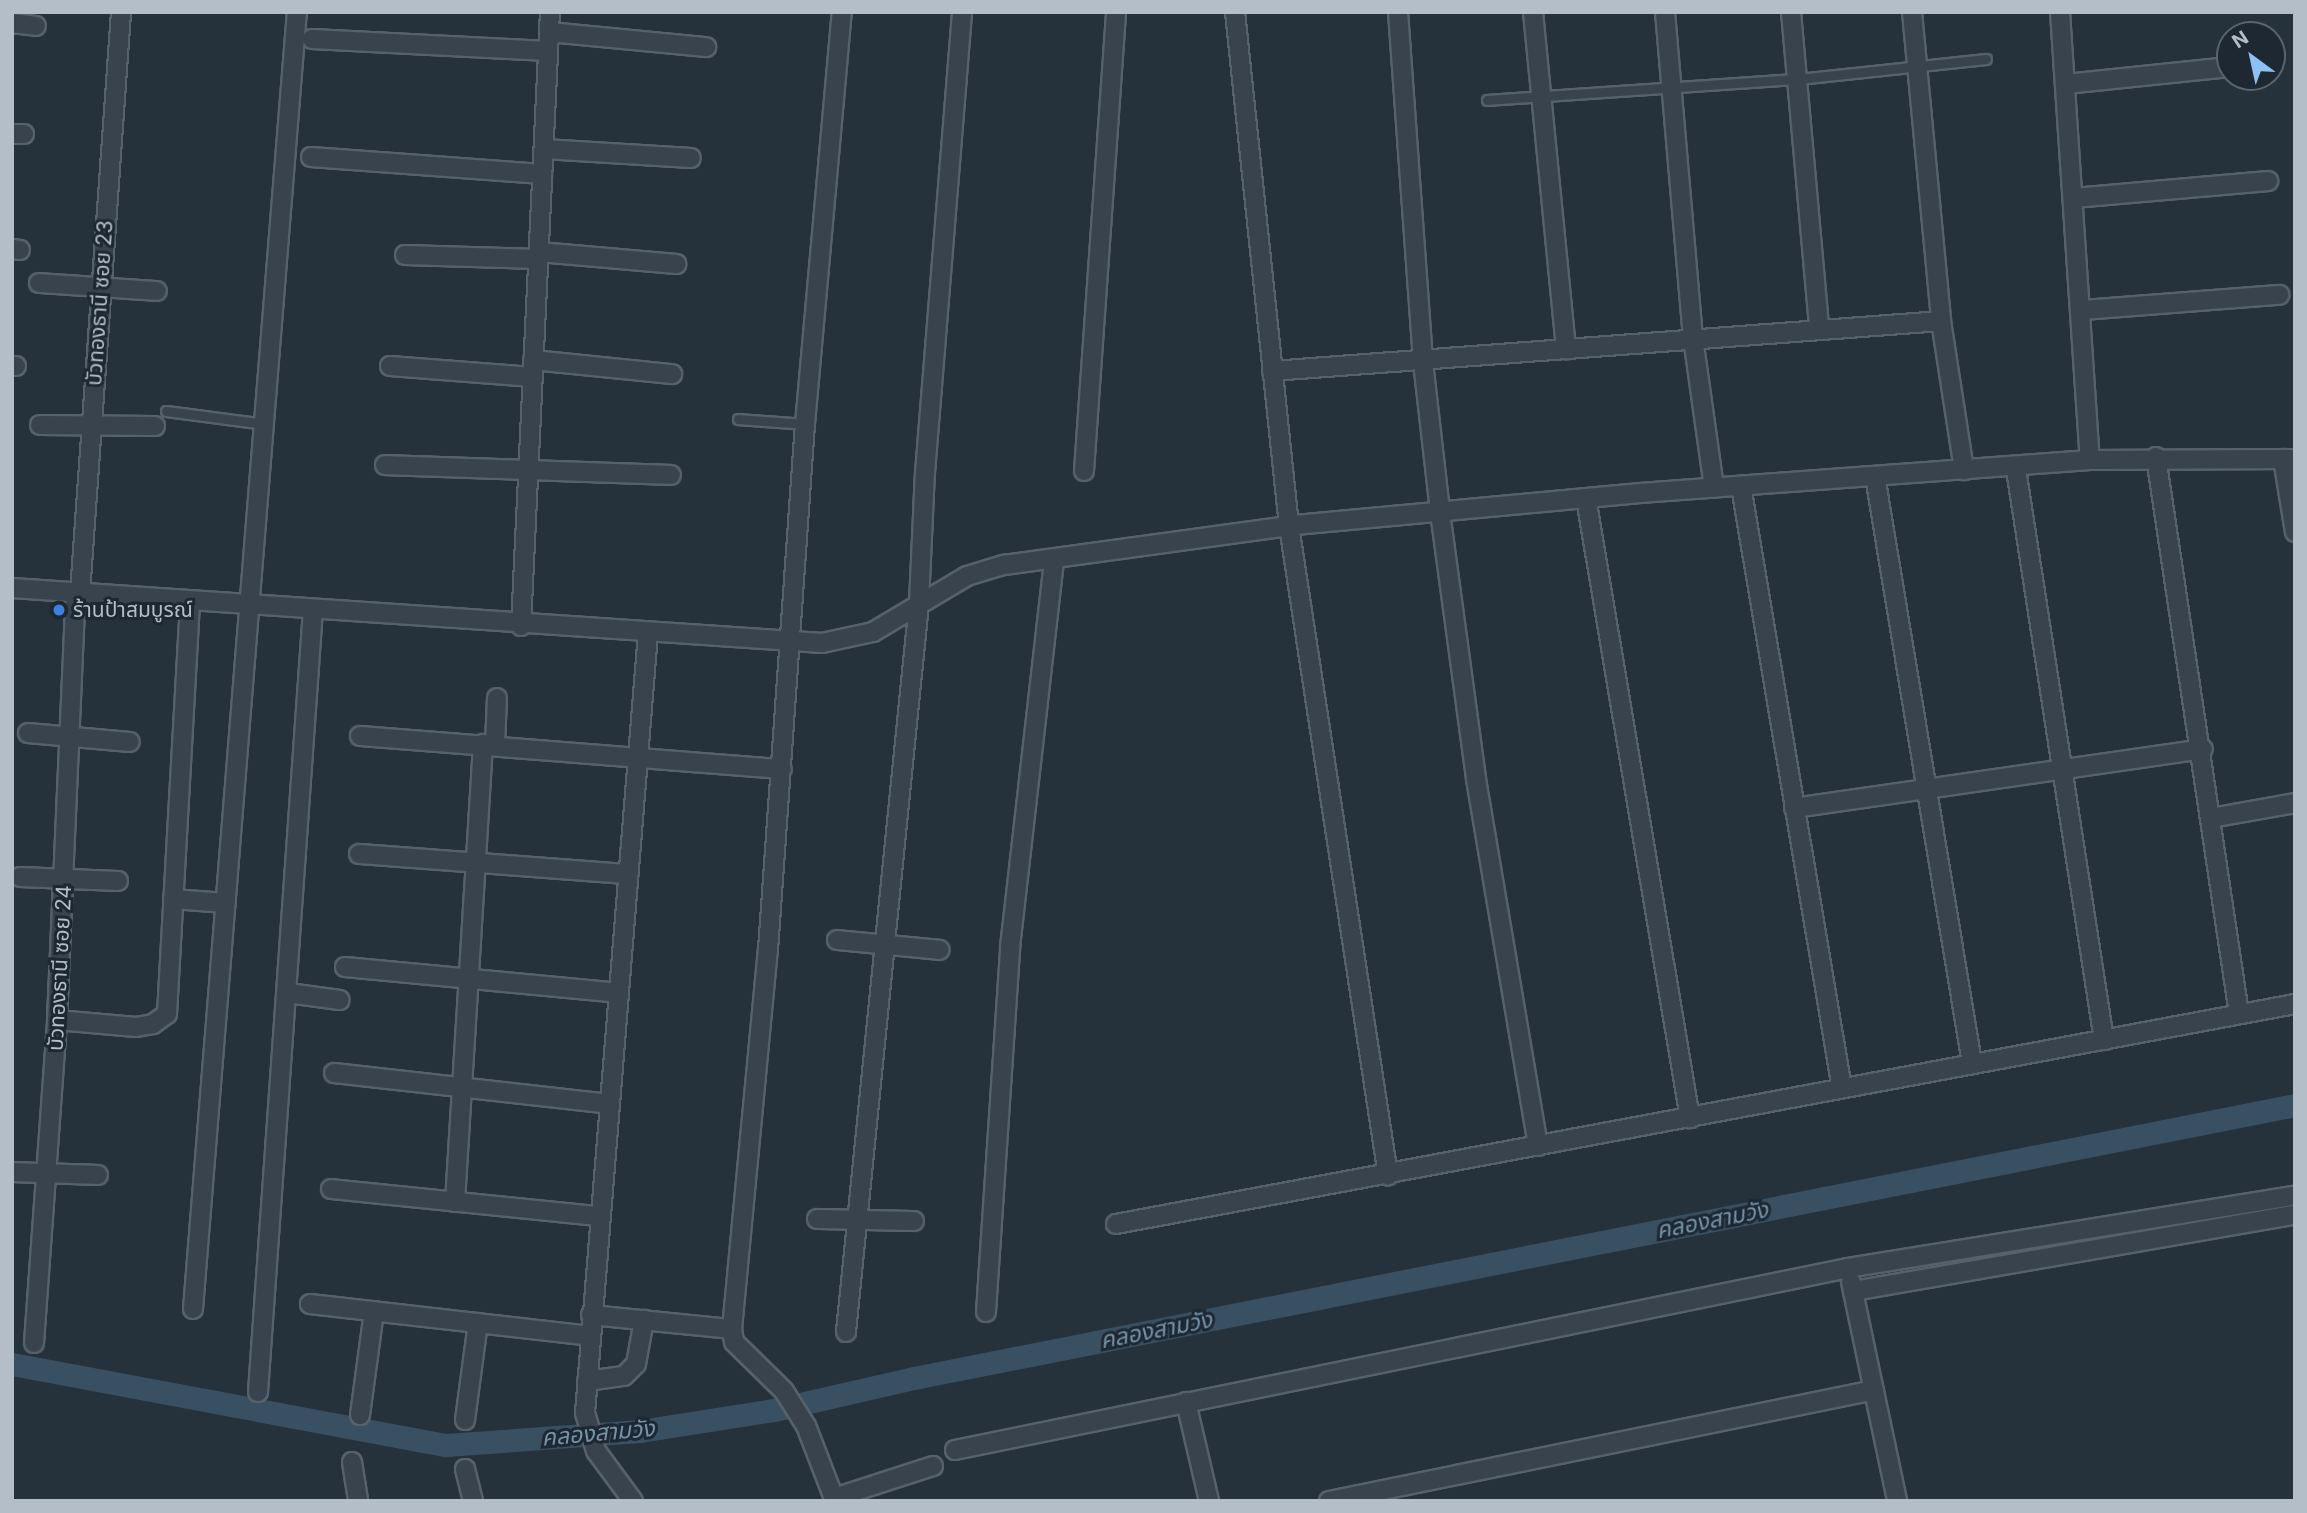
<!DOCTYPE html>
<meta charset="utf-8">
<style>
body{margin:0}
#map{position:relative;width:2307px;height:1513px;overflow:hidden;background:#25323c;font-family:Inter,"Noto Sans Thai",sans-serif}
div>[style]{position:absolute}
.canal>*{height:23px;margin:-11.5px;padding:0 11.5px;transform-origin:11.5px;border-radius:11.5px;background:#395063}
.roads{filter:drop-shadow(2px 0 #57616b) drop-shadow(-2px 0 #57616b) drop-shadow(0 2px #57616b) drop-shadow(0 -2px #57616b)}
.service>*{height:9px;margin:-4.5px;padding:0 4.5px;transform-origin:4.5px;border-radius:4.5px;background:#39434d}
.minor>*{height:18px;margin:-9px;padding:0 9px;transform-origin:9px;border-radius:9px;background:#39434d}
.dots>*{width:19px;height:19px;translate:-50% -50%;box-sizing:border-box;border:4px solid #1e2832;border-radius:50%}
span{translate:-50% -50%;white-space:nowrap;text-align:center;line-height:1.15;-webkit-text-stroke:6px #1e2832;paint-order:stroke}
.street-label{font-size:21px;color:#b4bec8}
.poi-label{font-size:21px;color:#b4bec8}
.left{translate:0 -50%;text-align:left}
.water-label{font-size:23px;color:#7693aa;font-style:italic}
.frame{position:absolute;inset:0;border:14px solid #b4bec8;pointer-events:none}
.north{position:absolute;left:2216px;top:21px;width:70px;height:70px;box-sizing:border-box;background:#1e2832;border:2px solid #5a646e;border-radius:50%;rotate:327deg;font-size:19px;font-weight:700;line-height:28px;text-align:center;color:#b4bec8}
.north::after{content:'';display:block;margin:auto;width:24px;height:32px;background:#8ec1f3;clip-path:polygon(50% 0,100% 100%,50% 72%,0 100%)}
</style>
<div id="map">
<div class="canal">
<div style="left:12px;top:1364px;width:441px;rotate:10.6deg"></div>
<div style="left:446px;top:1445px;width:195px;rotate:-4.1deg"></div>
<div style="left:640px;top:1431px;width:136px;rotate:-8.9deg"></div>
<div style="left:774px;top:1410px;width:144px;rotate:-12.9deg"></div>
<div style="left:914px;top:1378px;width:1408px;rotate:-11.18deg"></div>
</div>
<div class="roads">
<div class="service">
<div style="left:1487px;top:100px;width:312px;rotate:-3.9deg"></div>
<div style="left:1798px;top:79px;width:189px;rotate:-6.1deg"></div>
<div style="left:166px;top:411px;width:100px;rotate:7.5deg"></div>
<div style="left:738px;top:419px;width:67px;rotate:4.3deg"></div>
</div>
<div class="minor">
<div style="left:1235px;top:12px;width:517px;rotate:84deg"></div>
<div style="left:1289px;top:526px;width:657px;rotate:81.33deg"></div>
<div style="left:1398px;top:12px;width:351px;rotate:85.9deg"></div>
<div style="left:1423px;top:362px;width:151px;rotate:83.5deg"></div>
<div style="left:1440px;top:512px;width:269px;rotate:82.3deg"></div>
<div style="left:1476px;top:779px;width:372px;rotate:80.4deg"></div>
<div style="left:1533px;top:12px;width:339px;rotate:84.4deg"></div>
<div style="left:1665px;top:12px;width:327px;rotate:85.1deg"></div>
<div style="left:1693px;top:338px;width:151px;rotate:82deg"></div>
<div style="left:1791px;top:12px;width:317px;rotate:84.9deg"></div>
<div style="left:1912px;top:12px;width:310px;rotate:84.6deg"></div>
<div style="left:1941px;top:321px;width:151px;rotate:81.2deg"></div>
<div style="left:2060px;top:12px;width:449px;rotate:86.2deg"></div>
<div style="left:12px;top:23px;width:24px;rotate:7deg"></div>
<div style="left:549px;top:32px;width:158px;rotate:5.5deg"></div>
<div style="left:312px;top:39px;width:236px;rotate:2.9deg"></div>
<div style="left:2065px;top:84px;width:166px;rotate:-5.9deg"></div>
<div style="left:12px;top:134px;width:12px"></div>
<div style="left:544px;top:149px;width:147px;rotate:3.5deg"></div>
<div style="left:311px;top:157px;width:232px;rotate:4.2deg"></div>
<div style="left:2074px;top:198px;width:195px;rotate:-5deg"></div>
<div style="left:12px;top:249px;width:8px;rotate:7deg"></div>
<div style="left:539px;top:252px;width:138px;rotate:5deg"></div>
<div style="left:405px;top:255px;width:133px;rotate:1.7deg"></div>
<div style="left:39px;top:283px;width:118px;rotate:3.9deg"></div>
<div style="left:2082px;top:310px;width:198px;rotate:-4.4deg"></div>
<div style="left:533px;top:360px;width:140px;rotate:5.8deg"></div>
<div style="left:12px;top:366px;width:4px"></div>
<div style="left:390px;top:366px;width:143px;rotate:4.4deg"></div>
<div style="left:1272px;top:371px;width:671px;rotate:-4.27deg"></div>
<div style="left:40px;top:425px;width:115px;rotate:0.5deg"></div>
<div style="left:2156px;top:457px;width:563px;rotate:81.52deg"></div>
<div style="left:2283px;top:459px;width:74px;rotate:80.7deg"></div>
<div style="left:385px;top:465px;width:286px;rotate:2deg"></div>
<div style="left:2016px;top:469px;width:578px;rotate:81.24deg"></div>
<div style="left:1084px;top:471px;width:460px;rotate:-86deg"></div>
<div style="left:1875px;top:476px;width:595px;rotate:80.62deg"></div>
<div style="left:1741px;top:486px;width:611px;rotate:80.49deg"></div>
<div style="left:1586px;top:498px;width:629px;rotate:80.48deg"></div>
<div style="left:12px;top:588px;width:812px;rotate:3.88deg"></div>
<div style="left:822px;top:643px;width:52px;rotate:-12.2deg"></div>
<div style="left:873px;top:632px;width:109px;rotate:-30.8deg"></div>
<div style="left:967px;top:576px;width:39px;rotate:-17deg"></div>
<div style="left:1004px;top:565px;width:295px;rotate:-7.8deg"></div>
<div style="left:1296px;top:525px;width:345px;rotate:-5.3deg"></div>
<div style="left:1640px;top:493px;width:451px;rotate:-4.2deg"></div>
<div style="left:2090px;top:460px;width:205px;rotate:-0.3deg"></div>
<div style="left:80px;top:593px;width:582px;rotate:-85.96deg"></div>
<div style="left:521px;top:626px;width:615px;rotate:-87.3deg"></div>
<div style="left:28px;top:733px;width:102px;rotate:5deg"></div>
<div style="left:360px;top:736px;width:423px;rotate:4.5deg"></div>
<div style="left:495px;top:745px;width:47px;rotate:-87.6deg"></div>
<div style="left:1794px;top:808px;width:413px;rotate:-8.2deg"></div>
<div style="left:2211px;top:818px;width:85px;rotate:-10.1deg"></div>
<div style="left:359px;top:854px;width:269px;rotate:4.3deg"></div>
<div style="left:20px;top:877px;width:98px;rotate:2.3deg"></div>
<div style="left:173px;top:899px;width:53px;rotate:4.3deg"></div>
<div style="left:837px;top:940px;width:103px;rotate:5.5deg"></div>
<div style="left:345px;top:967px;width:274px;rotate:5.4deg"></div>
<div style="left:288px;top:993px;width:52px;rotate:7.7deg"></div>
<div style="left:57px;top:1020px;width:79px;rotate:5.1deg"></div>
<div style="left:136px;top:1027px;width:17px;rotate:-10deg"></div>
<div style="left:153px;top:1024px;width:17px;rotate:-36deg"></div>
<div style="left:167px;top:1014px;width:414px;rotate:-86.8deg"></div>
<div style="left:334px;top:1073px;width:277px;rotate:6.4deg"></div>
<div style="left:12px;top:1172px;width:86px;rotate:2deg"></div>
<div style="left:331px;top:1189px;width:269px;rotate:5.8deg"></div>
<div style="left:455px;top:1202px;width:459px;rotate:-86.5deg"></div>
<div style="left:817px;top:1219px;width:97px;rotate:1.2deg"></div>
<div style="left:1116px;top:1224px;width:1199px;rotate:-10.57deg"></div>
<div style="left:1851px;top:1282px;width:224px;rotate:78.1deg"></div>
<div style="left:1853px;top:1291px;width:448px;rotate:-9.8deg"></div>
<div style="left:310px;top:1304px;width:282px;rotate:6.5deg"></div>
<div style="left:193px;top:1309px;width:1301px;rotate:-85.42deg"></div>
<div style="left:986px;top:1312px;width:366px;rotate:-86.2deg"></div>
<div style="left:1010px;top:947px;width:390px;rotate:-83.5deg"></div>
<div style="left:591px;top:1315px;width:142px;rotate:5.7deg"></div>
<div style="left:846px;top:1332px;width:733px;rotate:-84.28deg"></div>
<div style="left:919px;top:603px;width:130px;rotate:-87.4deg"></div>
<div style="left:925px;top:473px;width:462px;rotate:-85.4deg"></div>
<div style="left:34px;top:1343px;width:324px;rotate:-85.9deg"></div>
<div style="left:57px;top:1020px;width:427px;rotate:-87.5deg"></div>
<div style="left:587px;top:1381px;width:37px;rotate:-8deg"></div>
<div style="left:624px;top:1376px;width:17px;rotate:-45deg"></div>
<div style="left:636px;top:1364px;width:45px;rotate:-79.7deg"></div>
<div style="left:258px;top:1392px;width:784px;rotate:-85.98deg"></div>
<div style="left:1186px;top:1402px;width:102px;rotate:76.9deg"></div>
<div style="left:360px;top:1415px;width:105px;rotate:-82.3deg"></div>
<div style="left:465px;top:1420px;width:98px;rotate:-82.4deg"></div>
<div style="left:955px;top:1450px;width:911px;rotate:-11.52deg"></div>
<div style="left:1848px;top:1268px;width:453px;rotate:-9.2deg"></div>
<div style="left:352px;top:1462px;width:39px;rotate:81deg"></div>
<div style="left:465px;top:1469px;width:33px;rotate:76deg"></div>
<div style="left:834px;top:1498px;width:104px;rotate:-17.9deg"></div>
<div style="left:633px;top:1501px;width:62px;rotate:-126.5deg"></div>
<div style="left:596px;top:1451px;width:40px;rotate:-106deg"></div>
<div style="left:585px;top:1413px;width:783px;rotate:-85.38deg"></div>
<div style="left:835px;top:1501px;width:80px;rotate:-111.1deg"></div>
<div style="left:806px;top:1426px;width:41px;rotate:-122.2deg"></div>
<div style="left:784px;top:1391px;width:70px;rotate:-135.6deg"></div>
<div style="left:734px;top:1342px;width:13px;rotate:-99deg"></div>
<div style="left:732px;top:1329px;width:381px;rotate:-84.6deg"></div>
<div style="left:768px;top:950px;width:527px;rotate:-85.98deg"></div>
<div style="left:805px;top:424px;width:414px;rotate:-84.9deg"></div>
<div style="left:1329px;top:1501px;width:556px;rotate:-11.51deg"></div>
</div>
</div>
<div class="dots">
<div style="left:59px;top:610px;background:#3f7fe0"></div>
</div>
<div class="street-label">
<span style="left:100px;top:303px;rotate:-86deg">บัวทองธานี ซอย 23</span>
<span style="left:60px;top:968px;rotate:-87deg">บัวทองธานี ซอย 24</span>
</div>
<div class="poi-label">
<span class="left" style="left:73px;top:610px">ร้านป้าสมบูรณ์</span>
</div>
<div class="water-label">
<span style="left:1712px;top:1220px;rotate:-11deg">คลองสามวัง</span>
<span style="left:1156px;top:1330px;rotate:-11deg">คลองสามวัง</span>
<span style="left:598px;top:1433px;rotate:-5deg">คลองสามวัง</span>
</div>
<div class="frame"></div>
<div class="north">N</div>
</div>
